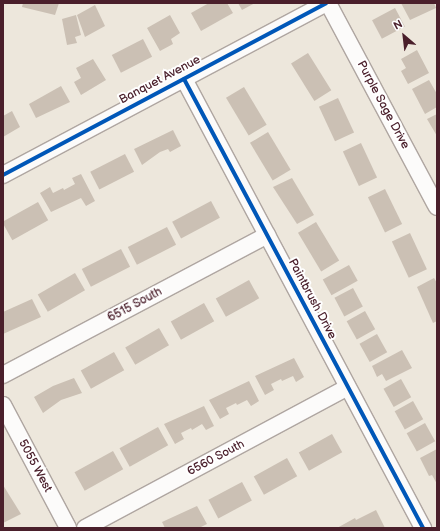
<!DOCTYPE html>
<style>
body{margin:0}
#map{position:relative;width:440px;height:531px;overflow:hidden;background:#ede7dc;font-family:"Balsamiq Sans",sans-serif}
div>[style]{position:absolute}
.building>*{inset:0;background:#cbc0b4;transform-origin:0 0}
.roads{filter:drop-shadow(1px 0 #afa6a1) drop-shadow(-1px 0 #afa6a1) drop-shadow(0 1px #afa6a1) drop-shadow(0 -1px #afa6a1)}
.minor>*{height:16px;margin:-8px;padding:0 8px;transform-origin:8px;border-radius:8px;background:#fcfbfa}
.cycleway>*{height:4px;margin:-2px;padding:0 2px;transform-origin:2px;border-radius:2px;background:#0057b8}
span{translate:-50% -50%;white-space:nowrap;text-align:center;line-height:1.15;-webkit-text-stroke:4px #fff;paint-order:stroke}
.street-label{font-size:12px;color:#4a1f2b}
.frame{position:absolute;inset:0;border:4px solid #4a1f2b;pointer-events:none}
.north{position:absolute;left:384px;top:16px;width:40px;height:40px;-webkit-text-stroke:3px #fff;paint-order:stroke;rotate:332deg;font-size:11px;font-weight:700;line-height:16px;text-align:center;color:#4a1f2b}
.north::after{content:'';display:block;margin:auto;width:14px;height:18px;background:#4a1f2b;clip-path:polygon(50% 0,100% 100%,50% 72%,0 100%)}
</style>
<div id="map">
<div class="building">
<div style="clip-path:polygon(23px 3px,59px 3px,55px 15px,22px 7px)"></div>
<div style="clip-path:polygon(209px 3px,227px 3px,233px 13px,201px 31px,191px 13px)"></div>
<div style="clip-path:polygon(238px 3px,255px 3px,242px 10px)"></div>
<div style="clip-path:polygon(401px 3px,434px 3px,436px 8px,410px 20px)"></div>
<div style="clip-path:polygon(95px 5px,105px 26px,85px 37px,77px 15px)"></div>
<div style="left:395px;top:8px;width:21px;height:26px;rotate:62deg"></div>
<div style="clip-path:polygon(76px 15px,81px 35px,75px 37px,77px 43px,67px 45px,62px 19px)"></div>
<div style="clip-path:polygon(170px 15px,180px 33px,171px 39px,173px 44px,160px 51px,147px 28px)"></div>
<div style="left:143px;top:39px;width:20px;height:35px;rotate:63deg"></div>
<div style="clip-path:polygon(417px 50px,429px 73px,408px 84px,401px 71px,406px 68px,401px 59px)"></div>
<div style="left:308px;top:53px;width:44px;height:20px;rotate:58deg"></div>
<div style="clip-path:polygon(93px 59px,106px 80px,81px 95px,74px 82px,81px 78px,76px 68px)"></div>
<div style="clip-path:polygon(429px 80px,437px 94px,437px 107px,425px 114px,412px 89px)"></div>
<div style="clip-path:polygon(61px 86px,70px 102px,36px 118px,29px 104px)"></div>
<div style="left:244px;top:87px;width:44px;height:21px;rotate:59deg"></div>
<div style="left:338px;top:98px;width:38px;height:21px;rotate:65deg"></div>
<div style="clip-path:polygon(12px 111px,20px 127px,3px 137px,3px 116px)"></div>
<div style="clip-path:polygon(437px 114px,437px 136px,427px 119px)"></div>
<div style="clip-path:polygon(173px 130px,181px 146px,170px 152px,168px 149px,160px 152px,142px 165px,134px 149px)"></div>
<div style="left:268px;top:132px;width:44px;height:21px;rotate:59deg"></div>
<div style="left:361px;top:143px;width:38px;height:20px;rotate:65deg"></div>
<div style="left:125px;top:154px;width:20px;height:39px;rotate:63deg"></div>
<div style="clip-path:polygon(81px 174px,95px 201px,86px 206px,81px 198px,51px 212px,40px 193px,50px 187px,53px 193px,63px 188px,64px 190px,75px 184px,72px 178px)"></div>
<div style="clip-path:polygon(292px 178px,314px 215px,297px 224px,273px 187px)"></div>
<div style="left:385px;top:189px;width:39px;height:19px;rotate:64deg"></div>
<div style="left:211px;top:201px;width:19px;height:44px;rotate:62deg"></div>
<div style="left:38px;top:202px;width:21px;height:41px;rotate:61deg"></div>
<div style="left:316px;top:222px;width:45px;height:21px;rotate:59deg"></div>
<div style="left:167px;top:227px;width:20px;height:44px;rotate:63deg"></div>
<div style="left:410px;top:233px;width:40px;height:20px;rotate:65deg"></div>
<div style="left:121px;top:249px;width:20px;height:44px;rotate:63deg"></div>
<div style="left:349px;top:265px;width:18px;height:30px;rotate:61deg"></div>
<div style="left:75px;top:273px;width:20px;height:43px;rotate:60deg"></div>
<div style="clip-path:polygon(434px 278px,437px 283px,437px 321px,433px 323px,417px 287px)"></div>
<div style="left:249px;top:280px;width:21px;height:38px;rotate:61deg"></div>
<div style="left:353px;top:288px;width:21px;height:21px;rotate:62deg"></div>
<div style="clip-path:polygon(32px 299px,41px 317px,3px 334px,3px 312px)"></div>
<div style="left:204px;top:303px;width:21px;height:38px;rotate:61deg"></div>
<div style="left:365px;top:311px;width:21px;height:21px;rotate:61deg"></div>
<div style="left:159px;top:328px;width:20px;height:39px;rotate:60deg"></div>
<div style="left:377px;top:334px;width:21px;height:20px;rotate:61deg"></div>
<div style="clip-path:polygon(402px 350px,412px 368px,386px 381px,382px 374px,377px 377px,372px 366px)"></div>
<div style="left:114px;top:352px;width:21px;height:38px;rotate:61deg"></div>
<div style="clip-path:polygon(294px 358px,304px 377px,296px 382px,293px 376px,282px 381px,281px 379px,271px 384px,274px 390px,265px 395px,255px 376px)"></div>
<div style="clip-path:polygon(74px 378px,82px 393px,61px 400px,43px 413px,34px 397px,53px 386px)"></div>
<div style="left:401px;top:379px;width:21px;height:20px;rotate:61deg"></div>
<div style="clip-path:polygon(249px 381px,259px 401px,251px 406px,247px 400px,237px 405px,236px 403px,226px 408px,229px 414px,220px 419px,209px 400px)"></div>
<div style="left:413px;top:401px;width:21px;height:21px;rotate:61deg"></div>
<div style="clip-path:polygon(204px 406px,214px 426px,206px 430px,202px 424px,192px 430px,191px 428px,181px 433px,184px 439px,175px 444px,164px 424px)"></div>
<div style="left:425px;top:423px;width:21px;height:21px;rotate:61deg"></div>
<div style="left:158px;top:427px;width:21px;height:44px;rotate:61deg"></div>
<div style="left:332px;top:434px;width:21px;height:38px;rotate:61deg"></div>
<div style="clip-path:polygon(437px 449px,437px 484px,432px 475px,429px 476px,420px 458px)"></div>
<div style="left:113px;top:451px;width:21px;height:44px;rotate:61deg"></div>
<div style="left:287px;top:458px;width:21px;height:38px;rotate:61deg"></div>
<div style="left:242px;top:482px;width:21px;height:38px;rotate:62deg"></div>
<div style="clip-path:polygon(3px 485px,21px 514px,3px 523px)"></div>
<div style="clip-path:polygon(197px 506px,207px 524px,199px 528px,165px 528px,162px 522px)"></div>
<div style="clip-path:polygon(376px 510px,385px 528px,337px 528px,355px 518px,356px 520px)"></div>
</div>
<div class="roads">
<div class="minor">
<div style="left:328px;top:3px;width:231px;rotate:61.9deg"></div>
<div style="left:184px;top:79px;width:509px;rotate:61.97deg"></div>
<div style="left:3px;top:175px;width:366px;rotate:-28deg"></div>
<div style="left:3px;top:375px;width:299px;rotate:-27.9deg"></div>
<div style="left:3px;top:405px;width:139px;rotate:62.1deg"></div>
<div style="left:85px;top:528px;width:298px;rotate:-28.2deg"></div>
</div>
</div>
<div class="cycleway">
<div style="left:184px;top:79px;width:509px;rotate:61.97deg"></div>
<div style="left:3px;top:175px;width:366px;rotate:-28deg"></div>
</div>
<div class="street-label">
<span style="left:160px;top:80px;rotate:-28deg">Banquet Avenue</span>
<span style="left:383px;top:105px;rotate:62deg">Purple Sage Drive</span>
<span style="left:312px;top:299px;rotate:62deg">Paintbrush Drive</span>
<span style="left:135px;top:305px;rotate:-28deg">6515 South</span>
<span style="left:216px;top:458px;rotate:-28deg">6560 South</span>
<span style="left:35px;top:466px;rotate:62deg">5055 West</span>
</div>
<div class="frame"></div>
<div class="north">N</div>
</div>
